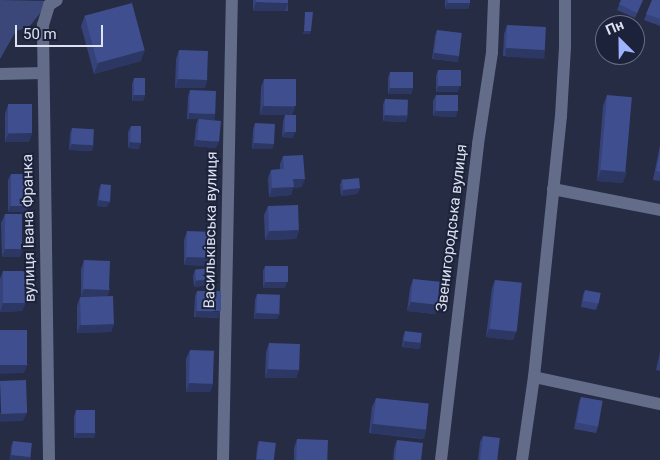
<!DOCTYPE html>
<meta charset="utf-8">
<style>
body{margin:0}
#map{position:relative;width:660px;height:460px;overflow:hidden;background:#252c44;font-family:Roboto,sans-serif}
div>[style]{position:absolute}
.green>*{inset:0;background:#3b4778}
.minor>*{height:12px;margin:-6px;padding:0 6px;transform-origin:6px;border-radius:6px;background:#636c89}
.wall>*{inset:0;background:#36437a;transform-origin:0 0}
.shaded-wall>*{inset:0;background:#2c3763;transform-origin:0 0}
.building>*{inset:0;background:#3f4e8e;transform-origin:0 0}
span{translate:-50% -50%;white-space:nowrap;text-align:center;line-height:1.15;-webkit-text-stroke:4px #1b2239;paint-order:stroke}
.street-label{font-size:15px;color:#dde2f2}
.north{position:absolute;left:595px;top:15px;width:50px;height:50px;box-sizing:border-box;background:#1b2239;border:1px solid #696f83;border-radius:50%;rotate:337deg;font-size:14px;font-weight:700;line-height:20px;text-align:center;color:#dde2f2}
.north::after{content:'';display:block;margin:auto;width:18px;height:22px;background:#9fb3fd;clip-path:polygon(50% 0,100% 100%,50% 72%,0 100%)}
.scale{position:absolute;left:15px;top:25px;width:88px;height:22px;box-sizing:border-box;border:2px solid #dde2f2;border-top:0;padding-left:6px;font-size:15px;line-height:18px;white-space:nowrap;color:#dde2f2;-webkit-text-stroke:4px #1b2239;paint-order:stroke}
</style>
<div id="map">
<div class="green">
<div style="clip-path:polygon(0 0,50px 1px,29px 27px,16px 31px,0 59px)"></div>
</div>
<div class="minor">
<div style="left:0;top:74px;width:43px;rotate:-1.3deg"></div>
<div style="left:553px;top:189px;width:109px;rotate:11.1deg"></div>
<div style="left:534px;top:377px;width:129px;rotate:12.1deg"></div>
<div style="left:49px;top:460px;width:435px;rotate:-90.8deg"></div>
<div style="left:43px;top:25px;width:21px;rotate:-73deg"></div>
<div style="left:49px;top:5px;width:9px;rotate:-32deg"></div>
<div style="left:223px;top:460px;width:460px;rotate:-88.9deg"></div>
<div style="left:441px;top:460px;width:318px;rotate:-83.3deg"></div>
<div style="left:478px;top:144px;width:93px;rotate:-81.3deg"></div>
<div style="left:492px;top:52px;width:52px;rotate:-87.8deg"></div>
<div style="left:522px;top:460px;width:84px;rotate:-81.8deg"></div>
<div style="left:534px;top:377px;width:262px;rotate:-84.1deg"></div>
<div style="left:561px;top:116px;width:69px;rotate:-86.7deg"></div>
<div style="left:565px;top:47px;width:47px;rotate:-90deg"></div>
</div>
<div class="wall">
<div style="left:253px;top:0;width:35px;height:11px"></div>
<div style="clip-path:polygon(445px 0,470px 0,470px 3px,468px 9px,445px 9px)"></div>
<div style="clip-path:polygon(621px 0,643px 0,635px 18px,617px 10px)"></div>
<div style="clip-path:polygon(652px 0,660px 0,660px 26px,644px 20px)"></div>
<div style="clip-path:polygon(85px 15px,141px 61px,94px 74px,81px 26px)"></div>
<div style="clip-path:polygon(507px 25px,545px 50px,542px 58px,503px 56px,504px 34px)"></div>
<div style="clip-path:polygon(437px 30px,459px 56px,457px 62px,432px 59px,435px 36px)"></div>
<div style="clip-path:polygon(179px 50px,205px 88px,175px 88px,176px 59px)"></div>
<div style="clip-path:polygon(438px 70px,458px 92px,436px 92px,436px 76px)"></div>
<div style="clip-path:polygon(390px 72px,413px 88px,411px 94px,388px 94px,388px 78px)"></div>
<div style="clip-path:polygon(134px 78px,145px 95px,143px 101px,132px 101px,132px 84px)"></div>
<div style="clip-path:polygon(264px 79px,295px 107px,292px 115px,293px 138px,282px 137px,283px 121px,285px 115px,260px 115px,261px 87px)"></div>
<div style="clip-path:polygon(190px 90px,213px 120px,205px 119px,216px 148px,194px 146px,196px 125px,198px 119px,187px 119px,188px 96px)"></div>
<div style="clip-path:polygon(436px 95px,456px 117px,433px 116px,433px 101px)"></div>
<div style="clip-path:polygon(607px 95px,623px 183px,597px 181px,603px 106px)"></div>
<div style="clip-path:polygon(385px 99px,406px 122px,383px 121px,383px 105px)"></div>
<div style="clip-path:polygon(8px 105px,32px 133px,29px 142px,5px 142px,5px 114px)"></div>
<div style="clip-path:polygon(255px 123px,274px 143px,272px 149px,252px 149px,253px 129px)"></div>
<div style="clip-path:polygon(131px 126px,139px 149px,128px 148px,128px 132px)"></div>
<div style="clip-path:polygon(72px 128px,92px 151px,69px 150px,70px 134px)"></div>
<div style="clip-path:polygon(660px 145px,660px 181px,653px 180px)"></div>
<div style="clip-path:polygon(283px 156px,302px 187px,293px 188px,291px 195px,269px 197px,268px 178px,271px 170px,280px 169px,280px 164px)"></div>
<div style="clip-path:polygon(11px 174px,28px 206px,26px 212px,8px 212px,8px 180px)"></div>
<div style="clip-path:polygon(342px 179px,360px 188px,357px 194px,341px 196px,340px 185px)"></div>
<div style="clip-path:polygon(101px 184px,107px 207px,97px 206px,99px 190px)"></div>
<div style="clip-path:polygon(268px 206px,299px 230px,296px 239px,265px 240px,264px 215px)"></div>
<div style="clip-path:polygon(5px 214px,23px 248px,20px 257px,2px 257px,1px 223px)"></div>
<div style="clip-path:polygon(187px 231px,212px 266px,184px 265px,184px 240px)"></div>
<div style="clip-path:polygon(84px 260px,110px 289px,107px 296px,114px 324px,111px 332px,77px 333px,77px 306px,80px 297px,81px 297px,81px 269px)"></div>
<div style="clip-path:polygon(265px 266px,285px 288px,263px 288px,263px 271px)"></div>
<div style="clip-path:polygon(195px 270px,212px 279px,210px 285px,194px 287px,193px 276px)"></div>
<div style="clip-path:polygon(3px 271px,26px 302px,22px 311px,0 312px,0 279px)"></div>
<div style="clip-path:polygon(413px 279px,438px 305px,435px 314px,407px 311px,410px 288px)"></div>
<div style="clip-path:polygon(495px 280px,516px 332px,513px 340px,486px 337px,492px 288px)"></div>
<div style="clip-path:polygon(585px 290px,598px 304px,596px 310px,581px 307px,583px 295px)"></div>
<div style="clip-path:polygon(197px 291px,218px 318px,194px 317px,195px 296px)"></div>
<div style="clip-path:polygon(257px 294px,280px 314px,277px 319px,254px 319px,255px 300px)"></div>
<div style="clip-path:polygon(405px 331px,419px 349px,402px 347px,403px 337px)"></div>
<div style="clip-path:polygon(269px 343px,299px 370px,296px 378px,265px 378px,266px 352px)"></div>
<div style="clip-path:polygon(190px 350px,213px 384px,210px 392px,186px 392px,186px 359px)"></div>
<div style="clip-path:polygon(660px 352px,660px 371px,656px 370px)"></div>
<div style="clip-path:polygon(581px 397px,598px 427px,596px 433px,574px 429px,579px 402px)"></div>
<div style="clip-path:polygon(376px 398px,426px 430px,422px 439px,369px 433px,372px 407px)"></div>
<div style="clip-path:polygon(76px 410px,94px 438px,74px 438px,74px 416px)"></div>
<div style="clip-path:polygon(483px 436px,498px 460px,478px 460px,480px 442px)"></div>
<div style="clip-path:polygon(297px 439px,328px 460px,294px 460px,294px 448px)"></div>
<div style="clip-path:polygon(397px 440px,421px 460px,393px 460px,394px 449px)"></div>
<div style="clip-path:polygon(13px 441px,31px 457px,30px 460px,10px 460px,11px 447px)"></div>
<div style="clip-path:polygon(259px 441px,274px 460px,256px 460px,257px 447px)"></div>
</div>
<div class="shaded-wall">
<div style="clip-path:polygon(256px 2px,288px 3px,285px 11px,253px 11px)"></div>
<div style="clip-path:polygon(447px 3px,470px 3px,468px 9px,445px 9px)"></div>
<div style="clip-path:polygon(304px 31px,311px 31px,310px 34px,302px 34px)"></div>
<div style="left:506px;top:48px;width:39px;height:9px;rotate:3deg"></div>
<div style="clip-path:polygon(145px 50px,141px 61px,94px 74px,98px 63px)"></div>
<div style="left:434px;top:53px;width:25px;height:6px;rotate:7deg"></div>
<div style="clip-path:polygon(178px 79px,208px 79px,205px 88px,175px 88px)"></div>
<div style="clip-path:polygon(438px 86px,460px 86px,458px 92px,436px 92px)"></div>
<div style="clip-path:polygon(390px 88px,413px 88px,411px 94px,388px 94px)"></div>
<div style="clip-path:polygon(134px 95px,145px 95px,143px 101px,132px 101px)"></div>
<div style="clip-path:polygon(263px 106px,295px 107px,292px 115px,260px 115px)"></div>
<div style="clip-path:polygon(435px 111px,458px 111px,456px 117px,433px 116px)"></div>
<div style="left:189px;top:113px;width:26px;height:6px;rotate:2deg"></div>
<div style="clip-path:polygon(385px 115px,408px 116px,406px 122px,383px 121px)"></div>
<div style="clip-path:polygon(285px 132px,295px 132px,293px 138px,282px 137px)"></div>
<div style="clip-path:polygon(32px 133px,29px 142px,5px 142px,8px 134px)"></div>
<div style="clip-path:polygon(196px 140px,219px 142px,216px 148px,194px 146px)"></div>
<div style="clip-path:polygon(130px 142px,141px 143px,139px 149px,128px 148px)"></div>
<div style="clip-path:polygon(254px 143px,274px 143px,272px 149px,252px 149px)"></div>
<div style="clip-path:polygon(72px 144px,94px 145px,92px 151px,69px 150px)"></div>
<div style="clip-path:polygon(601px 170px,627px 172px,623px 183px,597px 181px)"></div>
<div style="clip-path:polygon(293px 179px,305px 179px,302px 187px,293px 188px,291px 195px,269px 197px,272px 188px)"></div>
<div style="clip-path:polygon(360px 188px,357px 194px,341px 196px,343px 190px)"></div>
<div style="clip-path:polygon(99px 200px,110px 202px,107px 207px,97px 206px)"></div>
<div style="clip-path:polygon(10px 206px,28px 206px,26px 212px,8px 212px)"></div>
<div style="clip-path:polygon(299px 230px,296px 239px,265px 240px,269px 231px)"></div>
<div style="clip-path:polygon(23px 248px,20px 257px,2px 257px,5px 249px)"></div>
<div style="clip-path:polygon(187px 257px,215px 257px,212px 266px,184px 265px)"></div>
<div style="clip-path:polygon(212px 279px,210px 285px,194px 287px,196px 281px)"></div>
<div style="clip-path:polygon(265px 282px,287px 282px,285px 288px,263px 288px)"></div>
<div style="clip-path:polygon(84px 289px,110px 289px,107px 298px,81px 297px)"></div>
<div style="clip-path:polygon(26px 302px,22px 311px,0 312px,3px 303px)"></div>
<div style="clip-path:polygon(411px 302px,438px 305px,435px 314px,407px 311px)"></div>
<div style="left:196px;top:311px;width:24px;height:6px;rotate:2deg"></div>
<div style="clip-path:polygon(256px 313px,280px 314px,277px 319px,254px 319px)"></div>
<div style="clip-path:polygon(114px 324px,111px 332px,77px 333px,80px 325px)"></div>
<div style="clip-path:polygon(489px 329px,516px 332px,513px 340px,486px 337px)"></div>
<div style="left:404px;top:341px;width:17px;height:6px;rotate:7deg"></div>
<div style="clip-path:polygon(28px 364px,24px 373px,0 374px,0 365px)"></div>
<div style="clip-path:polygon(268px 369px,299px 370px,296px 378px,265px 378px)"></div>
<div style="clip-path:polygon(189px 383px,213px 384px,210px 392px,186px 392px)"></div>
<div style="clip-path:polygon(0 413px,27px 413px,23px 421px,0 422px)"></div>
<div style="left:372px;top:424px;width:54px;height:9px;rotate:6deg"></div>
<div style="clip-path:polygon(96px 432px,94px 438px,74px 438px,76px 433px)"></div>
<div style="clip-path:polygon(12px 455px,31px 457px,30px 460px,10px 460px)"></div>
</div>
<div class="building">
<div style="clip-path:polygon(256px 0,288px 0,288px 3px,256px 2px)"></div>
<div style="left:448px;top:0;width:22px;height:3px"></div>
<div style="clip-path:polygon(621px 0,643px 0,637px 13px,619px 4px)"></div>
<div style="clip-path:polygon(652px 0,660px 0,660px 19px,646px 14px)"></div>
<div style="left:132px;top:3px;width:49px;height:49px;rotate:75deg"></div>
<div style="clip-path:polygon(305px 12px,313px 12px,311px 31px,304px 31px)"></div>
<div style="left:507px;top:25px;width:39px;height:23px;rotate:3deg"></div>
<div style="left:437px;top:30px;width:25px;height:23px;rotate:7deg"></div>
<div style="left:179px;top:50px;width:29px;height:29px;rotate:2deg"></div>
<div style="left:438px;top:70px;width:23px;height:16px"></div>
<div style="left:390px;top:72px;width:23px;height:16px"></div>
<div style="left:134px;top:78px;width:11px;height:17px"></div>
<div style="left:264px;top:79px;width:32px;height:27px"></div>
<div style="left:190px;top:90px;width:26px;height:23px;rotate:2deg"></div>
<div style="left:436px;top:95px;width:22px;height:16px"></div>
<div style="left:607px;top:95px;width:25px;height:75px;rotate:5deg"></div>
<div style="left:385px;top:99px;width:23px;height:16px;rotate:2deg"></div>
<div style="left:32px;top:104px;width:29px;height:24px;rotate:90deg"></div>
<div style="left:285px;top:115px;width:11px;height:17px"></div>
<div style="left:199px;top:119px;width:22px;height:21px;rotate:5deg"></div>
<div style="left:255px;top:123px;width:20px;height:20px;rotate:3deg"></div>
<div style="clip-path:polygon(131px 126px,141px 126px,141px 143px,130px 142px)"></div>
<div style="left:72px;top:128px;width:22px;height:16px;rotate:3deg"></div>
<div style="clip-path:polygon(660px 152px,660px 172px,656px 171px)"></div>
<div style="clip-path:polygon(303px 155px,305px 179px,293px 179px,294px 187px,272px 188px,271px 170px,284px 169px,283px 156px)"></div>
<div style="left:11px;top:174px;width:18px;height:32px"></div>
<div style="left:359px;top:178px;width:10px;height:17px;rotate:84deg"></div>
<div style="clip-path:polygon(101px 184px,111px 185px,110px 202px,99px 200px)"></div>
<div style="left:298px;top:205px;width:25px;height:30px;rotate:88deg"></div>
<div style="left:5px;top:214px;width:17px;height:35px"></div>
<div style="left:187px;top:231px;width:29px;height:26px;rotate:2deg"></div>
<div style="left:84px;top:260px;width:26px;height:29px;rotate:2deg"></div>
<div style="left:265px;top:266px;width:23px;height:16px"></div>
<div style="left:211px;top:268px;width:11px;height:16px;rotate:85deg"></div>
<div style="left:3px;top:271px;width:22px;height:32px"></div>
<div style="left:413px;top:279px;width:27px;height:23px;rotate:6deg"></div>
<div style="left:495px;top:280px;width:27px;height:49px;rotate:6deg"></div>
<div style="left:585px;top:290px;width:16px;height:11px;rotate:11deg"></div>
<div style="left:197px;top:291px;width:24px;height:20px"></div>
<div style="left:257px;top:294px;width:23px;height:19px;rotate:2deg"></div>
<div style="left:113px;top:296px;width:28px;height:33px;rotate:88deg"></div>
<div style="left:0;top:330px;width:27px;height:35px"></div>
<div style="left:405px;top:331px;width:17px;height:10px;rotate:7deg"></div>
<div style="left:269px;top:343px;width:31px;height:26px;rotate:2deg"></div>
<div style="left:190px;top:350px;width:24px;height:33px;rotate:2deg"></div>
<div style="left:26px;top:380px;width:33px;height:26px;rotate:88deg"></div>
<div style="left:581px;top:397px;width:22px;height:26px;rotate:10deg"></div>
<div style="left:376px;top:398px;width:53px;height:26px;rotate:6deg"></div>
<div style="left:76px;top:410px;width:19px;height:23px"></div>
<div style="left:483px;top:436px;width:17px;height:24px;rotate:7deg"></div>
<div style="left:297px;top:439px;width:31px;height:21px;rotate:2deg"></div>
<div style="clip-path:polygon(397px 440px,423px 443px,421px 460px,395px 460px)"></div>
<div style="left:13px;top:441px;width:19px;height:14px;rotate:6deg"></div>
<div style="left:259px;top:441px;width:17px;height:18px;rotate:7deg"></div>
</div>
<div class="street-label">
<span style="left:29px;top:228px;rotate:-91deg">вулиця Івана Франка</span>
<span style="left:452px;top:228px;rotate:-83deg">Звенигородська вулиця</span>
<span style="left:211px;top:230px;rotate:-89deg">Васильківська вулиця</span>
</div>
<div class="north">Пн</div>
<div class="scale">50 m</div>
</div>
